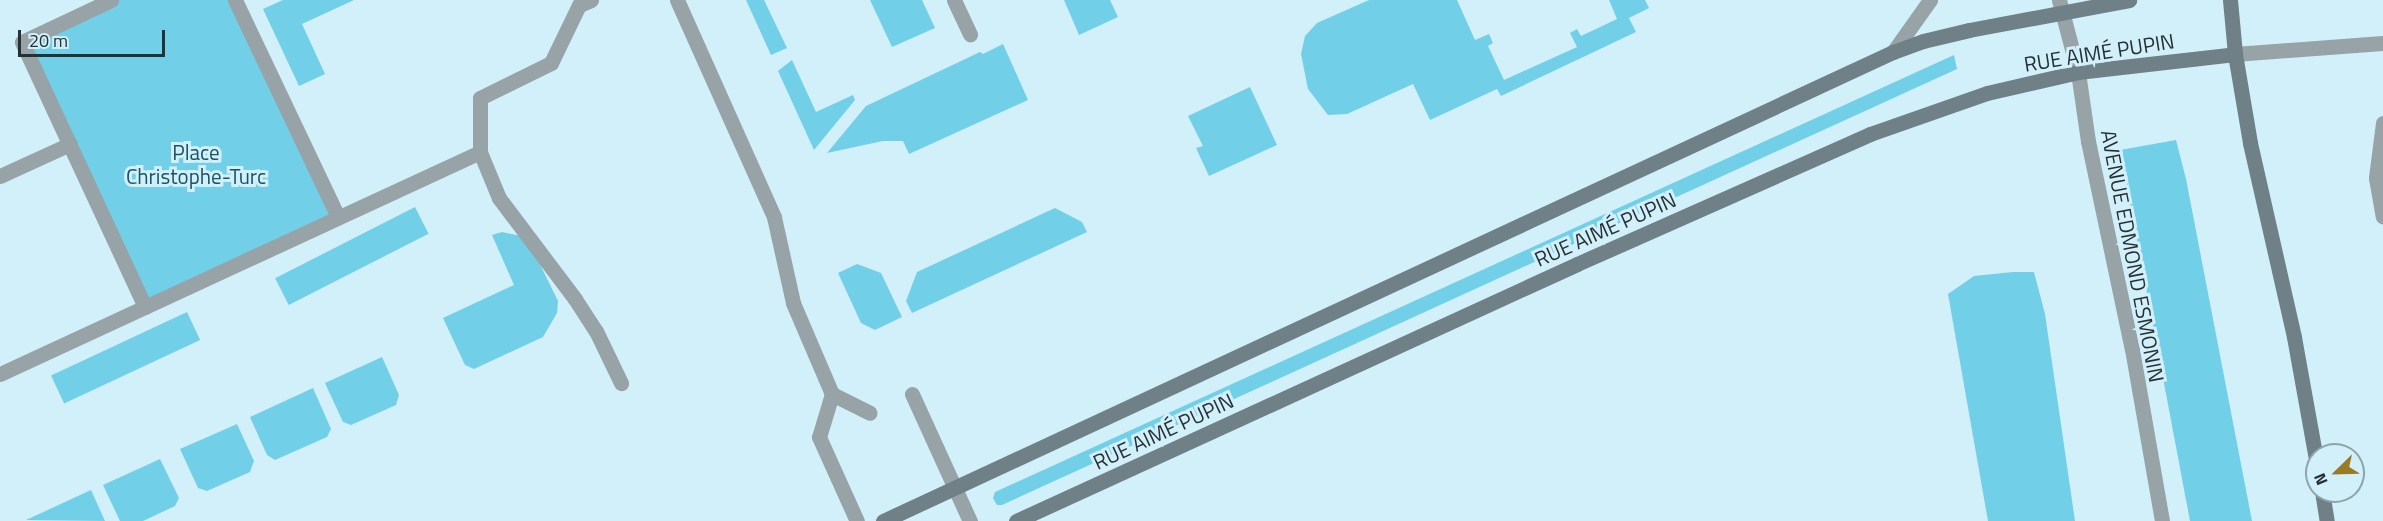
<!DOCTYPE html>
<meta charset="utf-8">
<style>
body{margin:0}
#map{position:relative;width:2383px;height:521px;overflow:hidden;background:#d2f0f9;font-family:"Titillium Web",sans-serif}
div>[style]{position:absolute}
.green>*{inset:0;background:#72cfe8;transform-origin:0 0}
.lane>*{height:15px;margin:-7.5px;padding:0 7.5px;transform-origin:7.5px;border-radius:7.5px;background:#97a3a7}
.street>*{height:15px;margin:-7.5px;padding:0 7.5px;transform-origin:7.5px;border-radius:7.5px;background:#97a3a7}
.secondary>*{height:15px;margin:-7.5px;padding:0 7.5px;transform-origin:7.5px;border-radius:7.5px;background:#6f8187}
span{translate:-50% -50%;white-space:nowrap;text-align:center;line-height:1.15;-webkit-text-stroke:6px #d2f0f9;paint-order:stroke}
.street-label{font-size:21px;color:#263135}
.park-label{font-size:21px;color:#1a5462}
.north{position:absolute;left:2305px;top:443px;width:60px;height:60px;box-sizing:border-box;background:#d2f0f9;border:2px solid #8da4ab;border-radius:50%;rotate:247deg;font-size:16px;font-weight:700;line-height:24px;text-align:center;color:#263135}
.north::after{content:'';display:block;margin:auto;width:21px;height:27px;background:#9a7a24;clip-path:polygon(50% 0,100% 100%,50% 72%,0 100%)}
.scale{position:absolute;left:18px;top:30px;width:147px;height:27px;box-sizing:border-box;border:3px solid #263135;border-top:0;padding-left:8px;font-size:18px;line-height:21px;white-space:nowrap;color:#263135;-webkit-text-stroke:4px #d2f0f9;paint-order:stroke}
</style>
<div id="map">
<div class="green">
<div style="clip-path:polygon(111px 0,235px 0,338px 217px,145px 307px,22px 42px)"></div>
<div style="clip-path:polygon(283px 0,354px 0,302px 24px,325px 74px,299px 86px,263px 9px)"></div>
<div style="clip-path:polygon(746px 0,764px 0,787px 48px,771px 55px)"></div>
<div style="clip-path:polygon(870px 0,922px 0,935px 28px,892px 47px)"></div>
<div style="clip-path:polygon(1064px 0,1110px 0,1118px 17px,1079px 35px)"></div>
<div style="clip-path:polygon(1369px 0,1457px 0,1475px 40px,1489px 34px,1493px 43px,1488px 46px,1504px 80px,1577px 47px,1570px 33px,1577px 29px,1581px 36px,1617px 19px,1609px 0,1645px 0,1649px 8px,1629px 18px,1636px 32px,1501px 96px,1497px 89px,1430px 120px,1413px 84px,1347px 114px,1328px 115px,1308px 89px,1301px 54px,1305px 36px,1317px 23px)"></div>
<div style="clip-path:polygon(1003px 44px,1028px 100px,909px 154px,903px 141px,883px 141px,827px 153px,866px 106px,980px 52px,983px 54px)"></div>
<div style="clip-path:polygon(1954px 55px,1957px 69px,1002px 505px,997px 505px,993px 498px,995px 492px)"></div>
<div style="clip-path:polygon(792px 60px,816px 112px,853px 95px,855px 100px,814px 150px,778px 71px)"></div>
<div style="clip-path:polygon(1250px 87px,1277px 145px,1209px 176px,1196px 148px,1203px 146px,1188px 116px)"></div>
<div style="clip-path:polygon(2176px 140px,2186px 179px,2252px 521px,2190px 521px,2120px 150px)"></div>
<div style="left:415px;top:207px;width:30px;height:157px;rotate:63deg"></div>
<div style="clip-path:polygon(1055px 208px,1082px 222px,1087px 232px,912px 313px,906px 301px,917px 272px)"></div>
<div style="clip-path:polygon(502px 232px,521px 236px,534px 252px,558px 301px,557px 313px,543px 337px,474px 369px,465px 365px,443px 318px,514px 285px,492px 235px)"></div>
<div style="clip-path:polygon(857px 264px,881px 273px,902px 317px,875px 330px,861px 323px,838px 273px)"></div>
<div style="clip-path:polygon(2013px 272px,2034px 272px,2045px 314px,2075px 521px,1988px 521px,1948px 294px,1974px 276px)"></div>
<div style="left:187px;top:312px;width:31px;height:150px;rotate:65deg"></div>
<div style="clip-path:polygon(382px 357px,399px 395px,396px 405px,351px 425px,343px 422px,325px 383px)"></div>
<div style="clip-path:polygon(313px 388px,331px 429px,327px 437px,275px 460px,267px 455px,250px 417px)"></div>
<div style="clip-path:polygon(237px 424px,254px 461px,250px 472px,207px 491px,198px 488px,180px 449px)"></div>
<div style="clip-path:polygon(160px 459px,179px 498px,175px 506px,143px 521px,120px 521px,103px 485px)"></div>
<div style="clip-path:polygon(91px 490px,105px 521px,26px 520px)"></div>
</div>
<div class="lane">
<div style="left:677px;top:0;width:238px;rotate:65.9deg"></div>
<div style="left:774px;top:217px;width:88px;rotate:77.5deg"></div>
<div style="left:793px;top:303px;width:99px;rotate:66.8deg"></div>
<div style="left:832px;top:394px;width:42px;rotate:26.6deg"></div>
<div style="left:2059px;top:0;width:74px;rotate:75.2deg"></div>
<div style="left:2078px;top:72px;width:70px;rotate:81.8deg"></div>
<div style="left:2088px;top:141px;width:213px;rotate:78.1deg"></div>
<div style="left:2132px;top:349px;width:175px;rotate:80.1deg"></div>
<div style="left:1893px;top:52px;width:64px;rotate:-54.6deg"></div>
<div style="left:2235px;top:54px;width:148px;rotate:-4.3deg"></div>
<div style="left:2383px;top:123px;width:55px;rotate:97.3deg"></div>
<div style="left:2376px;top:178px;width:39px;rotate:80deg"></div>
<div style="left:832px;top:394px;width:45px;rotate:106.8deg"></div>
<div style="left:819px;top:437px;width:92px;rotate:65.7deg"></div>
<div style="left:912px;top:394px;width:140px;rotate:65.5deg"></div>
</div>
<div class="street">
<div style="left:111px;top:0;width:98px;rotate:154.7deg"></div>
<div style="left:22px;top:42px;width:292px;rotate:65.1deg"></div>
<div style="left:235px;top:0;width:240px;rotate:64.6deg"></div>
<div style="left:591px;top:0;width:13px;rotate:157deg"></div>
<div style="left:579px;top:5px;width:64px;rotate:115.8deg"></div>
<div style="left:551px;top:63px;width:79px;rotate:153.8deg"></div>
<div style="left:480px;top:98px;width:54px;rotate:90deg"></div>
<div style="left:480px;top:152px;width:50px;rotate:67.6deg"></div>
<div style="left:499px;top:198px;width:126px;rotate:53deg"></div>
<div style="left:575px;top:299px;width:38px;rotate:57deg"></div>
<div style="left:596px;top:331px;width:58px;rotate:64.3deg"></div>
<div style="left:954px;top:0;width:38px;rotate:65deg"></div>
<div style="left:0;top:176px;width:77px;rotate:-24.6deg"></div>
<div style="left:0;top:374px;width:529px;rotate:-24.82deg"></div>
</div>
<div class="secondary">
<div style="left:2230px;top:0;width:54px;rotate:84.7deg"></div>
<div style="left:2235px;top:54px;width:90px;rotate:80.4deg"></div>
<div style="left:2250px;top:143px;width:199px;rotate:77.2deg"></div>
<div style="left:2294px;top:337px;width:130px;rotate:79.8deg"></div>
<div style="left:2322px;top:491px;width:30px;rotate:81deg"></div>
<div style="left:883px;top:521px;width:1114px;rotate:-24.91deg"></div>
<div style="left:1893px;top:52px;width:32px;rotate:-20deg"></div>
<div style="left:1923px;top:41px;width:47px;rotate:-13.4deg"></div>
<div style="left:1969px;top:30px;width:163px;rotate:-10.6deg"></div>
<div style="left:1016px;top:521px;width:617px;rotate:-24.61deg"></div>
<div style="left:1577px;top:264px;width:321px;rotate:-23.9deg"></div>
<div style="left:1870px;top:134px;width:124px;rotate:-19.3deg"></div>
<div style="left:1987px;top:93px;width:93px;rotate:-13deg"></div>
<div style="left:2078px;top:72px;width:158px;rotate:-6.5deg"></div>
</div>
<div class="street-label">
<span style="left:2099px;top:52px;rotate:-9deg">RUE AIMÉ PUPIN</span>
<span style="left:1605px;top:229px;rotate:-24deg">RUE AIMÉ PUPIN</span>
<span style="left:2133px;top:256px;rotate:79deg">AVENUE EDMOND ESMONIN</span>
<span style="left:1163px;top:431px;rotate:-25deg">RUE AIMÉ PUPIN</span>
</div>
<div class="park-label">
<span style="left:196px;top:164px">Place<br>Christophe-Turc</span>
</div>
<div class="north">N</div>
<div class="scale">20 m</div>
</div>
